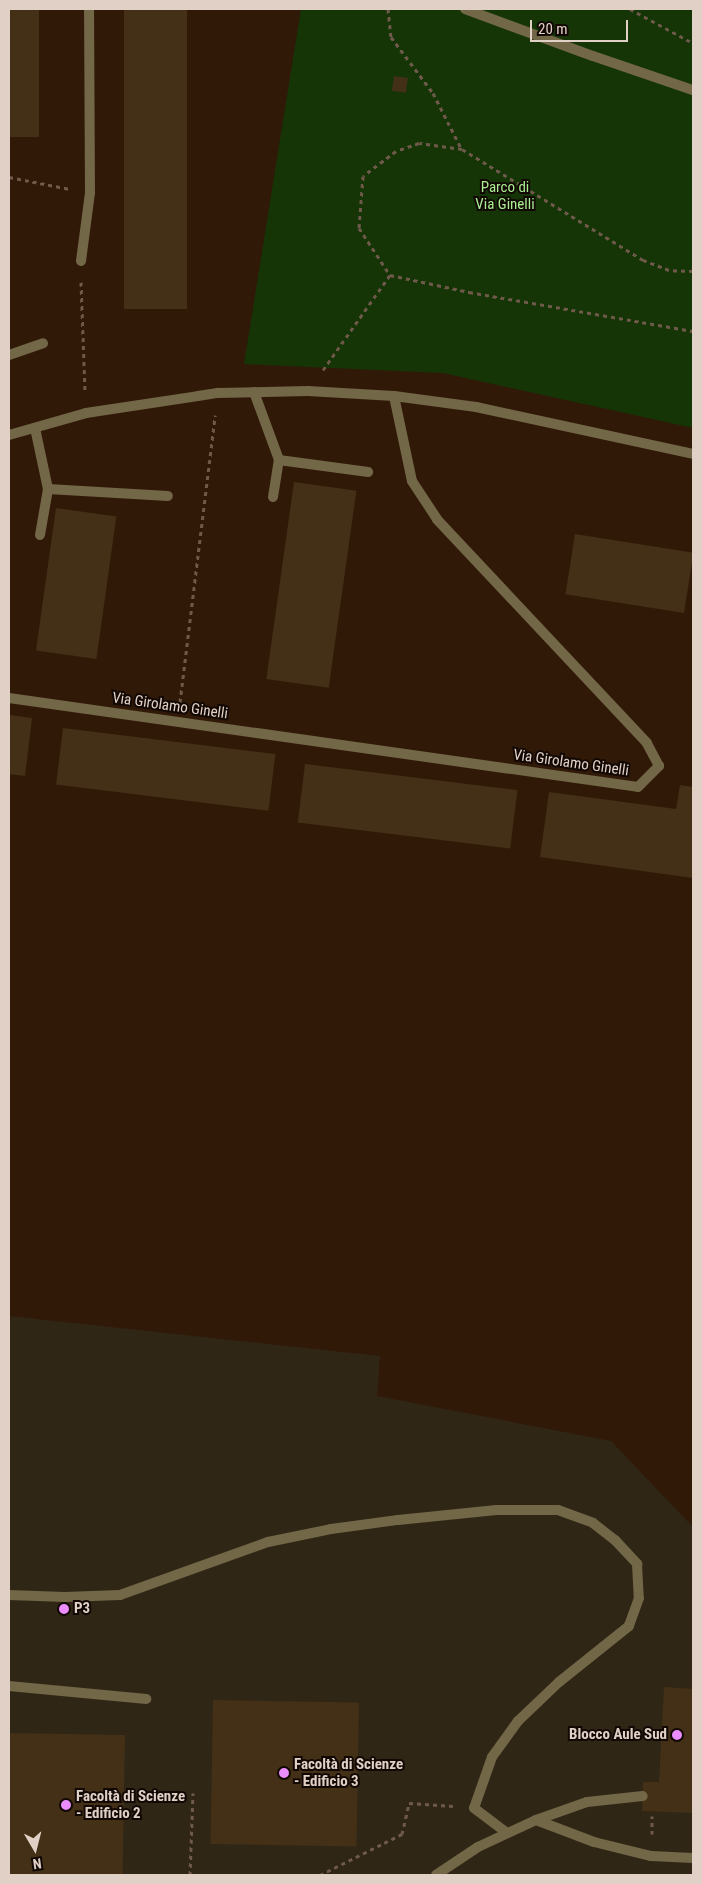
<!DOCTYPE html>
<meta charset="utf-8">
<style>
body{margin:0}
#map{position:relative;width:702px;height:1884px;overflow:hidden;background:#311908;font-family:"Roboto Condensed",sans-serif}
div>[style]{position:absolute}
.education>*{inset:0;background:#302616}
.green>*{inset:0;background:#153507}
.building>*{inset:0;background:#433017;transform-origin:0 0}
.path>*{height:3px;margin-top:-1.5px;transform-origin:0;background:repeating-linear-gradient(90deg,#6e594a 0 4px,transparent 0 8px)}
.service>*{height:10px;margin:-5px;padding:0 5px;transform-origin:5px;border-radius:5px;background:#726747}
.pedestrian>*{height:10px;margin:-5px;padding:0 5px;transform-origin:5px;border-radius:5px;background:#726747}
.minor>*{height:10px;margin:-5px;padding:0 5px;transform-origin:5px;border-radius:5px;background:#726747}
.dots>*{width:14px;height:14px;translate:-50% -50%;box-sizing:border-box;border:2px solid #110703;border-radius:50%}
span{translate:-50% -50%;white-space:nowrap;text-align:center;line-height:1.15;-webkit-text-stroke:4px #110703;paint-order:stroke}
.park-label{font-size:15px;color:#a8ed91}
.street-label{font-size:15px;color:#e1d0c6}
.poi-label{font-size:15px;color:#e1d0c6;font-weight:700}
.left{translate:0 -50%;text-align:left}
.right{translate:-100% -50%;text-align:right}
.frame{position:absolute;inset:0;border:10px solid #e1d0c6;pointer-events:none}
.north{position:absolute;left:10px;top:1824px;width:50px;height:50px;-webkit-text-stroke:4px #110703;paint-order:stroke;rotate:172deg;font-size:14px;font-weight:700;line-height:20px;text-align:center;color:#e1d0c6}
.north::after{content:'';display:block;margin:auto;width:18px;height:22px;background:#e1d0c6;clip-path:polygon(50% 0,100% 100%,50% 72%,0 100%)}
.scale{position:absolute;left:530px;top:20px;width:98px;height:22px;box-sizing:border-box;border:2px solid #e1d0c6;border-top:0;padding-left:6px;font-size:15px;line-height:18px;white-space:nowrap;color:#e1d0c6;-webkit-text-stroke:4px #110703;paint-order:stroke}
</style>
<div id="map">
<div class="education">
<div style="clip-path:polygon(9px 1316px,380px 1356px,377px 1396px,611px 1441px,693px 1527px,693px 1875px,9px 1875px)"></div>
</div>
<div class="green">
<div style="clip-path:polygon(301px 9px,693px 9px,693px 428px,443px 373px,244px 364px)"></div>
</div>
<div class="building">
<div style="left:9px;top:9px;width:30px;height:128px"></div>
<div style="left:124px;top:9px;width:63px;height:300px"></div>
<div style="left:394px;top:76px;width:14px;height:15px;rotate:8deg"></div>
<div style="left:294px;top:482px;width:63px;height:199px;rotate:8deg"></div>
<div style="left:56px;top:508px;width:61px;height:144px;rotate:8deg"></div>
<div style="left:575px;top:534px;width:120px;height:61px;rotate:9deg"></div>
<div style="clip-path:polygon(9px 715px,32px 718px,25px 776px,9px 774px)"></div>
<div style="left:63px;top:728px;width:214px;height:57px;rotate:7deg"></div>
<div style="left:305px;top:764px;width:214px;height:59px;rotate:7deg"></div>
<div style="clip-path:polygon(680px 785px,693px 787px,693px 878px,540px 857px,549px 792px,676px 809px)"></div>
<div style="clip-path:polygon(664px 1687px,693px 1689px,693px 1813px,642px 1811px,643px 1782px,659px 1782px)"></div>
<div style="left:213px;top:1700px;width:146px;height:144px;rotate:1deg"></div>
<div style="left:9px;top:1733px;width:116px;height:142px;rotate:1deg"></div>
</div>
<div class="path">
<div style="left:388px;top:9px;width:28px;rotate:84deg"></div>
<div style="left:391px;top:37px;width:70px;rotate:53.1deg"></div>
<div style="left:433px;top:93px;width:62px;rotate:63deg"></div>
<div style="left:630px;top:9px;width:72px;rotate:28.4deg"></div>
<div style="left:9px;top:177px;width:62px;rotate:11.1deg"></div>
<div style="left:693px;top:271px;width:24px;rotate:-178deg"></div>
<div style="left:669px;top:270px;width:28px;rotate:-159deg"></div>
<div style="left:643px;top:260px;width:212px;rotate:-148.5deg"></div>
<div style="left:462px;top:149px;width:43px;rotate:-172.1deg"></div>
<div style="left:419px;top:143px;width:24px;rotate:161deg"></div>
<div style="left:396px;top:151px;width:41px;rotate:142.9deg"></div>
<div style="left:363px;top:176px;width:52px;rotate:94.4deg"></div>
<div style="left:359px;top:228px;width:56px;rotate:56.6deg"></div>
<div style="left:390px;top:275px;width:81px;rotate:12.1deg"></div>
<div style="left:469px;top:292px;width:227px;rotate:9.9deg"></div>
<div style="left:81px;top:282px;width:108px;rotate:87.9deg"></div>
<div style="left:323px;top:370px;width:116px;rotate:-54.8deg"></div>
<div style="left:180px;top:702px;width:289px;rotate:-83deg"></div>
<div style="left:652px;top:1834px;width:18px;rotate:-90deg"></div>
<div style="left:190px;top:1875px;width:82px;rotate:-87.9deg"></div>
<div style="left:320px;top:1875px;width:92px;rotate:-26.6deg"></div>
<div style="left:402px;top:1834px;width:32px;rotate:-77deg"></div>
<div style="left:409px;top:1803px;width:44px;rotate:3.9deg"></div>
</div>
<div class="service">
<div style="left:81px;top:261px;width:69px;rotate:-82.5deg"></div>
<div style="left:90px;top:193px;width:184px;rotate:-90.3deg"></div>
<div style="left:9px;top:355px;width:36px;rotate:-19deg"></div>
<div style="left:9px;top:698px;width:635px;rotate:8.05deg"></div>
<div style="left:638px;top:787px;width:30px;rotate:-45deg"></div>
<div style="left:659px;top:766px;width:26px;rotate:-118deg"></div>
<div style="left:647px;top:743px;width:307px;rotate:-133.2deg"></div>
<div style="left:437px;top:519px;width:45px;rotate:-123.3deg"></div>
<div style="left:412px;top:481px;width:87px;rotate:-102deg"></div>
<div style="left:9px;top:1595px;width:56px;rotate:2deg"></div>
<div style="left:65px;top:1597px;width:55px;rotate:-2.1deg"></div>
<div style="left:120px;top:1595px;width:157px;rotate:-19.7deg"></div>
<div style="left:268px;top:1542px;width:64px;rotate:-11.7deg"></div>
<div style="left:331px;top:1529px;width:68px;rotate:-7.7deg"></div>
<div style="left:398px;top:1520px;width:99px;rotate:-5.8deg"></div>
<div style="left:496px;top:1510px;width:62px"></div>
<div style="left:558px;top:1510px;width:37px;rotate:20deg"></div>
<div style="left:593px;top:1523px;width:28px;rotate:38deg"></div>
<div style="left:615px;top:1540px;width:33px;rotate:47deg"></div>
<div style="left:637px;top:1564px;width:34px;rotate:87deg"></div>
<div style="left:639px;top:1598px;width:30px;rotate:110deg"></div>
<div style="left:629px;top:1626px;width:90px;rotate:141.3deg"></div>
<div style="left:559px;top:1682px;width:57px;rotate:136.4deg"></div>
<div style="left:518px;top:1721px;width:44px;rotate:125.8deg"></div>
<div style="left:492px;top:1757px;width:54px;rotate:109.4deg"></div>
<div style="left:474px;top:1808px;width:41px;rotate:37.1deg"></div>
<div style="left:9px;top:1686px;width:138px;rotate:5.4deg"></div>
<div style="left:536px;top:1820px;width:54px;rotate:-19.4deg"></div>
<div style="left:587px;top:1802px;width:56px;rotate:-6.1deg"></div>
<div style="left:436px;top:1875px;width:50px;rotate:-33.7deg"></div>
<div style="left:478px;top:1847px;width:64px;rotate:-25deg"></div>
<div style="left:536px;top:1820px;width:62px;rotate:20.8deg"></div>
<div style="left:594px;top:1842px;width:59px;rotate:13.8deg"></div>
<div style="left:651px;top:1856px;width:42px;rotate:2.7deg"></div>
</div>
<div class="pedestrian">
<div style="left:465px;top:9px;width:136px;rotate:20.2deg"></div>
<div style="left:593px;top:56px;width:106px;rotate:18.8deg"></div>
</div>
<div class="minor">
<div style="left:254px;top:392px;width:72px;rotate:69.8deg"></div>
<div style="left:279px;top:460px;width:90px;rotate:7.7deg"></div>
<div style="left:35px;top:428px;width:62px;rotate:78deg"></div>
<div style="left:48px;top:489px;width:120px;rotate:3.3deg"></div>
<div style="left:9px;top:435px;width:80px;rotate:-15.9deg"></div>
<div style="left:86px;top:413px;width:113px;rotate:-8.6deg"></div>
<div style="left:198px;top:396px;width:20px;rotate:-9deg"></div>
<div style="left:218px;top:393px;width:90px;rotate:-1.3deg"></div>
<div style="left:308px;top:391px;width:86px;rotate:3.3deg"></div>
<div style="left:394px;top:396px;width:83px;rotate:7.6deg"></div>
<div style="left:476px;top:407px;width:222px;rotate:12.2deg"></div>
<div style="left:273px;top:497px;width:37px;rotate:-81deg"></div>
<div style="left:40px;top:535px;width:47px;rotate:-80.1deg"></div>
</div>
<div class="dots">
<div style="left:64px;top:1609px;background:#eb8dfc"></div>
<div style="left:677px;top:1735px;background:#eb8dfc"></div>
<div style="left:284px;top:1773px;background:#eb8dfc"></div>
<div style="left:66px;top:1805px;background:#eb8dfc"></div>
</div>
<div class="park-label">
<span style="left:505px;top:196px">Parco di<br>Via Ginelli</span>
</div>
<div class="street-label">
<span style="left:170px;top:706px;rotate:8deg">Via Girolamo Ginelli</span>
<span style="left:571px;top:763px;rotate:8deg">Via Girolamo Ginelli</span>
</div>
<div class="poi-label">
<span class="left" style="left:74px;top:1609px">P3</span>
<span class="right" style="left:667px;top:1735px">Blocco Aule Sud</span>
<span class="left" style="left:294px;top:1773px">Facoltà di Scienze<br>- Edificio 3</span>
<span class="left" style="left:76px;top:1805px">Facoltà di Scienze<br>- Edificio 2</span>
</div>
<div class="frame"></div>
<div class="north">N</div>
<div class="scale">20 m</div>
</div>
